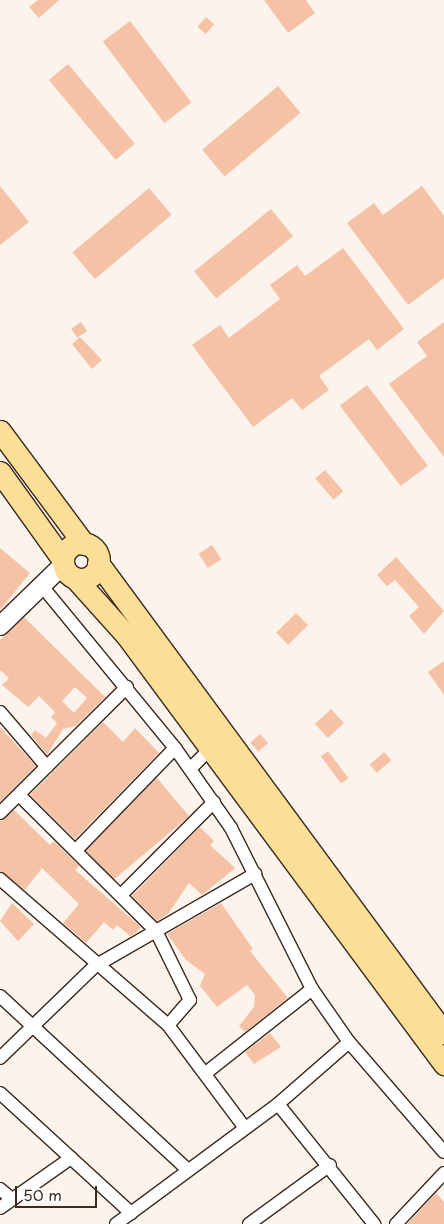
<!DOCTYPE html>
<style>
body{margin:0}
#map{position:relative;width:444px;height:1224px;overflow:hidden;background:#fdf3ed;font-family:"Playpen Sans",sans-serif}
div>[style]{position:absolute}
.building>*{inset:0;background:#f5c2a6;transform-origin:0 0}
.roads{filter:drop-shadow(1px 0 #3b2a1e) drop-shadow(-1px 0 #3b2a1e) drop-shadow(0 1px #3b2a1e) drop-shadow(0 -1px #3b2a1e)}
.minor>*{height:12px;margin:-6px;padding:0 6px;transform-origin:6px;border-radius:6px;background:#fff}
.secondary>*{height:18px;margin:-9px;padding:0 9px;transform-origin:9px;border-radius:9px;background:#fff}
.trunk>*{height:21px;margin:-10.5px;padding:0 10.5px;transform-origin:10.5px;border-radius:10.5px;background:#fbdf96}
.trunk>.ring{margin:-10.5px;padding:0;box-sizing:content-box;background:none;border:21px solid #fbdf96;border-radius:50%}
span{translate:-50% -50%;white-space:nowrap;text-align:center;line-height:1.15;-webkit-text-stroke:4px #fff;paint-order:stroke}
.scale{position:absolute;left:15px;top:1186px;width:82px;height:22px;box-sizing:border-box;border:2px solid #3b2a1e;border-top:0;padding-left:6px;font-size:15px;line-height:18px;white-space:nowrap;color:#3b2a1e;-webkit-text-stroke:4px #fff;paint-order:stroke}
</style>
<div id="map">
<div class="building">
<div style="clip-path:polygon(38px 0,59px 0,39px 18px,29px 7px)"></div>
<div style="clip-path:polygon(264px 0,306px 0,315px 13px,288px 33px)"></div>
<div style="left:206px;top:17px;width:11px;height:13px;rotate:41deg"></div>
<div style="left:130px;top:21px;width:102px;height:34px;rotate:53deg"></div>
<div style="left:68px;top:64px;width:104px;height:25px;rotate:50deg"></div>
<div style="left:278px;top:86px;width:35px;height:99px;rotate:50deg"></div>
<div style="clip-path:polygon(0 186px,29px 222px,0 245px)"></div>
<div style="clip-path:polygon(422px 186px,444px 216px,444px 278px,408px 305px,347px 223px,374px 203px,383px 215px)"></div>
<div style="left:149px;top:188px;width:35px;height:100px;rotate:50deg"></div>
<div style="left:271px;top:209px;width:35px;height:99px;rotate:51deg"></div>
<div style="clip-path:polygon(343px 248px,404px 329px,377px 350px,369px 339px,319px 376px,329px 390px,302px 410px,292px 398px,253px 427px,192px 345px,220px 325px,229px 338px,280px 299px,270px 285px,297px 265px,305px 276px)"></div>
<div style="left:81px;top:322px;width:11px;height:12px;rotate:56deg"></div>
<div style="clip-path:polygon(444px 322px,444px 457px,389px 384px,427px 356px,417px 342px)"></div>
<div style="clip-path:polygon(80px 337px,102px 360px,92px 369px,72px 344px)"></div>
<div style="left:367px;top:385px;width:101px;height:34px;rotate:53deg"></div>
<div style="left:325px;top:470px;width:28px;height:13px;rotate:49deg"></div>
<div style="left:212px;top:545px;width:17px;height:16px;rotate:57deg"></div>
<div style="clip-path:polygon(0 548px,30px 573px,0 610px)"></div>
<div style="clip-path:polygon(396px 557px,444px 611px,424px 634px,409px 616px,419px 607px,395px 580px,387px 586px,377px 575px)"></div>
<div style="left:296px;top:613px;width:17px;height:28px;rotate:45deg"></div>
<div style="clip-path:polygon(evenodd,24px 617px,105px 697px,76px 726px,63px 729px,47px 755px,31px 735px,35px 730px,46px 738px,57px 723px,51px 717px,55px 712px,39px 696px,28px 707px,2px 685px,9px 678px,0 670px,0 640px,24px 617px,75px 687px,87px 698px,74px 713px,62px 701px,75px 687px)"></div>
<div style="clip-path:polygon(444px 661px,444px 695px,428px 672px)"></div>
<div style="left:331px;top:709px;width:19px;height:22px;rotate:47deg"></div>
<div style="clip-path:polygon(103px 722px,123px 742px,135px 728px,159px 753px,75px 839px,30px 795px)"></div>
<div style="clip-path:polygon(0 727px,36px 766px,0 802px)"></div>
<div style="left:260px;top:734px;width:12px;height:13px;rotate:48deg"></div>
<div style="left:328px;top:751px;width:34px;height:9px;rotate:53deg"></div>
<div style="left:384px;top:752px;width:11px;height:19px;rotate:49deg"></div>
<div style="left:157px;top:778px;width:50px;height:101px;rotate:50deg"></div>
<div style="clip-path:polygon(14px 810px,50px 845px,54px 841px,79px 866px,75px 870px,141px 927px,136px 933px,130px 936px,117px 925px,113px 930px,104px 922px,86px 943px,63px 923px,79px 904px,42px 868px,25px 890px,0 871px,0 821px)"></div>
<div style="clip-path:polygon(200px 827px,214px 841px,210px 845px,235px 868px,202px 895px,189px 883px,168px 914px,157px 921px,132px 896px)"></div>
<div style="clip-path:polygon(12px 903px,34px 924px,18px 941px,0 921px)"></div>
<div style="clip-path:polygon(221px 903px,253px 949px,250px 951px,288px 998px,245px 1032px,239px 1026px,254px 1007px,255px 995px,247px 985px,217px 1007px,200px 986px,205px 974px,186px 960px,167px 934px)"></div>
<div style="clip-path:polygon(270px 1033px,281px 1047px,254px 1064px,245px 1052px)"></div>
<div style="clip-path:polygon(436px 1193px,444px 1202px,444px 1224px,407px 1224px)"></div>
</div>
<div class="roads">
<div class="minor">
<div style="left:46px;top:591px;width:203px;rotate:50.6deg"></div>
<div style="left:175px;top:748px;width:142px;rotate:134.1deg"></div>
<div style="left:0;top:712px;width:72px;rotate:49.5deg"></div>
<div style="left:175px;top:748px;width:98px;rotate:55deg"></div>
<div style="left:231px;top:828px;width:180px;rotate:63.3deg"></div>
<div style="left:312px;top:989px;width:65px;rotate:55.1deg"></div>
<div style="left:349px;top:1042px;width:145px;rotate:49.2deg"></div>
<div style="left:190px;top:769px;width:35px;rotate:-45deg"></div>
<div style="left:19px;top:795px;width:193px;rotate:44.8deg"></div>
<div style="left:156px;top:931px;width:77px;rotate:63.8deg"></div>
<div style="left:190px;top:1000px;width:33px;rotate:131deg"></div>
<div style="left:0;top:813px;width:179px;rotate:-44.8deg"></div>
<div style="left:0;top:879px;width:223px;rotate:41deg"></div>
<div style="left:168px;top:1025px;width:129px;rotate:53.2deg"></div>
<div style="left:122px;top:894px;width:130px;rotate:-45deg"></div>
<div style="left:0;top:996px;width:256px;rotate:42.8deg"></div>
<div style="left:0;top:1058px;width:132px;rotate:-44.1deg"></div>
<div style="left:95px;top:966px;width:185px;rotate:-29.9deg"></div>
<div style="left:207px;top:1072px;width:134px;rotate:-38.3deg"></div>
<div style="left:0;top:1093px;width:178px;rotate:42.5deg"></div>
<div style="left:278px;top:1104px;width:154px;rotate:51.3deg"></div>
<div style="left:0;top:1189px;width:16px;rotate:40deg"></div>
<div style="left:0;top:1208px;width:87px;rotate:-35.2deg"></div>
<div style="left:116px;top:1224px;width:202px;rotate:-36.5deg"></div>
<div style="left:278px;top:1104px;width:94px;rotate:-41.1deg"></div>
<div style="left:249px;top:1224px;width:100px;rotate:-36.1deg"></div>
<div style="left:396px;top:1224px;width:70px;rotate:-46.7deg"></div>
</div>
<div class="secondary">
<div style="left:0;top:626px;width:88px;rotate:-44.1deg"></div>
</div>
<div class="trunk">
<div style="left:0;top:431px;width:141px;rotate:53.4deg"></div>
<div style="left:0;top:472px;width:108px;rotate:54.4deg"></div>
<div class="ring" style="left:63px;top:543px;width:15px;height:15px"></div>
<div style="left:98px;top:563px;width:584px;rotate:53.64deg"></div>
<div style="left:75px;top:578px;width:78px;rotate:48.1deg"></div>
<div style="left:127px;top:636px;width:533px;rotate:53.47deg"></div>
</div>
</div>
<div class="scale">50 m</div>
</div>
